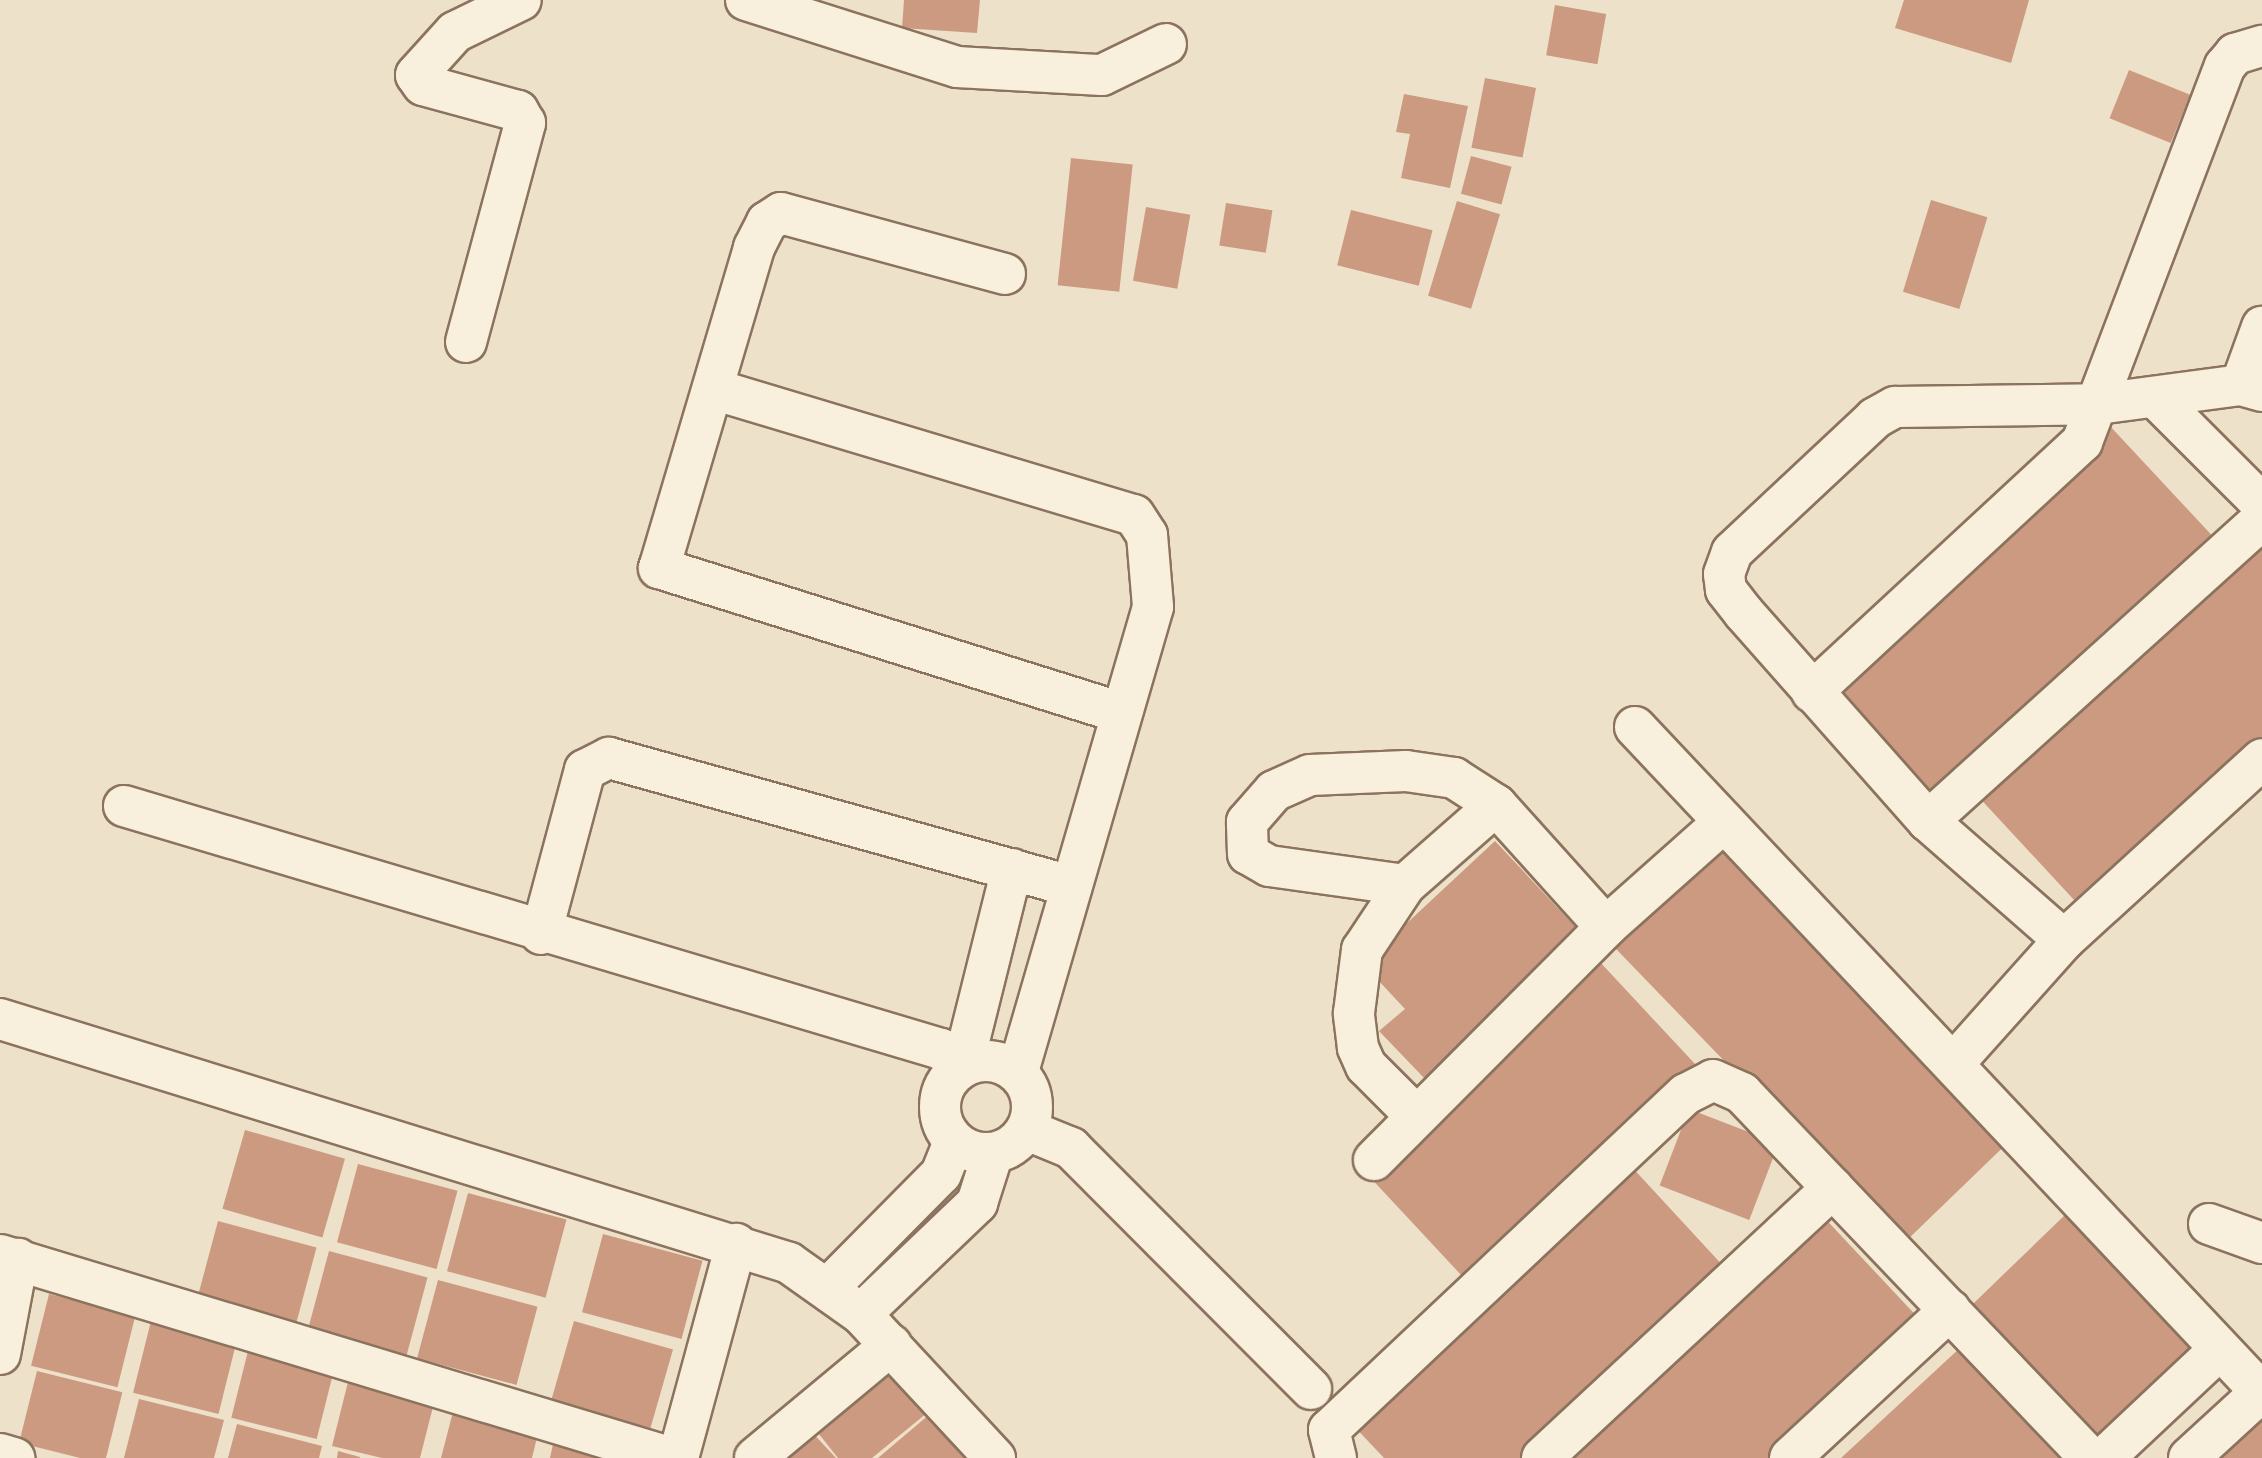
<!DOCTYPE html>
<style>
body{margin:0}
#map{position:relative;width:2262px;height:1458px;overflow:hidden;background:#eee1c9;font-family:"IBM Plex Serif",serif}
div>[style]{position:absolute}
.building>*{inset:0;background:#cc9a80;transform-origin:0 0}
.roads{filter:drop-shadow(2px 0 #8b735e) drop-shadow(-2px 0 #8b735e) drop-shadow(0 2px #8b735e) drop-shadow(0 -2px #8b735e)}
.street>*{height:40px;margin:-20px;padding:0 20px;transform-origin:20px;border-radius:20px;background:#f9efdd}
.street>.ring{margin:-20px;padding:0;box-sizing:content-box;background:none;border:40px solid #f9efdd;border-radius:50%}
span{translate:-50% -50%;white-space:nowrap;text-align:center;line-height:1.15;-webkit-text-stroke:8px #f6ecd9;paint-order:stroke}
</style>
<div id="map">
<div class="building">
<div style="clip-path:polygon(904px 0,980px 0,977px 33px,902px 28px)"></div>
<div style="clip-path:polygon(1904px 0,2029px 0,2011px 63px,1895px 28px)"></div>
<div style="left:1555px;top:5px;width:52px;height:51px;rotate:10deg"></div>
<div style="left:2129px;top:70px;width:66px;height:52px;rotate:22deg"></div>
<div style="left:1485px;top:78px;width:52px;height:71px;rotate:11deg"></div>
<div style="clip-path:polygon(1404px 94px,1468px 106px,1450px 188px,1401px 178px,1410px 134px,1396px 132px)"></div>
<div style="left:1471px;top:156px;width:42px;height:39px;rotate:15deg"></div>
<div style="left:1071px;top:158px;width:62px;height:128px;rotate:6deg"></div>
<div style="left:1931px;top:200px;width:59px;height:96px;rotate:17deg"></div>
<div style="left:1457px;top:201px;width:45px;height:99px;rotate:17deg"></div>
<div style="left:1226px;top:203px;width:47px;height:43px;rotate:9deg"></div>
<div style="left:1146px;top:207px;width:45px;height:75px;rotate:10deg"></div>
<div style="left:1351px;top:210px;width:84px;height:57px;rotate:14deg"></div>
<div style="left:2109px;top:425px;width:166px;height:394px;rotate:47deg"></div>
<div style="clip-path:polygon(2262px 526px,2262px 752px,2087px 914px,1974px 792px)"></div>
<div style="left:1723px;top:838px;width:417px;height:154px;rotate:46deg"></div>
<div style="clip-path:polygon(1495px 841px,1583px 935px,1426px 1080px,1379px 1031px,1405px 1009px,1363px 964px)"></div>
<div style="left:1599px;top:961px;width:146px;height:315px;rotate:47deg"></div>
<div style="left:1689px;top:1109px;width:96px;height:82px;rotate:21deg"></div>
<div style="left:245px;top:1130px;width:104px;height:82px;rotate:16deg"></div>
<div style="left:358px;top:1164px;width:103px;height:81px;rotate:15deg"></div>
<div style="clip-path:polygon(1630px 1165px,1726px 1269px,1521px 1458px,1384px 1458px,1351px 1423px)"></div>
<div style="left:468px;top:1193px;width:102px;height:81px;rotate:15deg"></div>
<div style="clip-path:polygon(1818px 1211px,1924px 1324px,1780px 1458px,1550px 1458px)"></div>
<div style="left:2066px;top:1214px;width:185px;height:142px;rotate:46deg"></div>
<div style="left:218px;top:1221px;width:102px;height:81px;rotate:15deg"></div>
<div style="left:603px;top:1234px;width:103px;height:81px;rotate:15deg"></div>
<div style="left:329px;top:1251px;width:102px;height:82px;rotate:15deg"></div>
<div style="left:438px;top:1280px;width:103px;height:81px;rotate:15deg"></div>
<div style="left:49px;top:1294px;width:89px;height:74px;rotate:14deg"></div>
<div style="left:151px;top:1321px;width:88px;height:74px;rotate:14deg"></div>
<div style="left:574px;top:1321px;width:103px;height:82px;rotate:16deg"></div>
<div style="left:249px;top:1347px;width:88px;height:73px;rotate:14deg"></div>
<div style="clip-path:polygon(1961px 1347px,2065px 1458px,1841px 1458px)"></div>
<div style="clip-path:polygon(884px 1362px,927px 1413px,872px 1458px,838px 1458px,811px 1424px)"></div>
<div style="left:37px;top:1371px;width:88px;height:74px;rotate:14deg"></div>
<div style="clip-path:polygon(350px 1374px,436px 1395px,420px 1458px,382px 1458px,332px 1446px)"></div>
<div style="clip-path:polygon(139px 1399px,224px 1420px,214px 1458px,124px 1458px)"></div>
<div style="clip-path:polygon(2262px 1407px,2262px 1458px,2209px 1458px)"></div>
<div style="clip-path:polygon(454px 1408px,539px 1429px,532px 1458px,441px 1458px)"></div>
<div style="clip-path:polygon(931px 1413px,970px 1458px,878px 1458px)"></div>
<div style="clip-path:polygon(237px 1424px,322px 1446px,319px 1458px,228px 1458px)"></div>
<div style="clip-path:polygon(809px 1429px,836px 1458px,779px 1458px)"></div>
<div style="clip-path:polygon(555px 1435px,642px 1458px,550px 1458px)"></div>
<div style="clip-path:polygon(338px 1451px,360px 1457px,360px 1458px,337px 1458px)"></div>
</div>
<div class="roads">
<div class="street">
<div style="left:746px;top:0;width:221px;rotate:17.6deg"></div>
<div style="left:957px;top:67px;width:145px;rotate:3.2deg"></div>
<div style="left:1102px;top:75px;width:71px;rotate:-25.8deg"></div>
<div style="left:1005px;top:274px;width:232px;rotate:-164.8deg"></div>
<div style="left:781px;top:213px;width:17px;rotate:147deg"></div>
<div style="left:767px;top:222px;width:29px;rotate:117deg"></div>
<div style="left:754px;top:248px;width:334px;rotate:106.5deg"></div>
<div style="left:659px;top:568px;width:485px;rotate:17.4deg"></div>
<div style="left:466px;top:342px;width:227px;rotate:-74.9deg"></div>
<div style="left:525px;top:123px;width:14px;rotate:-120deg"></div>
<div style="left:518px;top:111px;width:98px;rotate:-164.7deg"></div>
<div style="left:423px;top:85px;width:12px;rotate:-125deg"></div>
<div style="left:416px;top:75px;width:58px;rotate:-47.8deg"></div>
<div style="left:455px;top:32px;width:73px;rotate:-25.9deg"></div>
<div style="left:2241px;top:385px;width:62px;rotate:-70.1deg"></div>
<div style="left:713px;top:389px;width:439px;rotate:16.7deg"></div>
<div style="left:1134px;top:515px;width:24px;rotate:57deg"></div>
<div style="left:1147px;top:535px;width:72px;rotate:85.2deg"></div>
<div style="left:1153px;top:607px;width:484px;rotate:106.2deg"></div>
<div style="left:2157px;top:399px;width:148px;rotate:45deg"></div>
<div style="left:1812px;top:692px;width:368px;rotate:-42.8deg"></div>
<div style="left:2082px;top:442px;width:402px;rotate:-69.2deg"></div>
<div style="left:2225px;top:66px;width:16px;rotate:-50deg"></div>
<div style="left:2235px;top:54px;width:28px;rotate:-17deg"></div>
<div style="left:1635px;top:727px;width:915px;rotate:46.73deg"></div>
<div style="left:124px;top:806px;width:852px;rotate:16.56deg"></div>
<div style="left:941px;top:1049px;width:27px;rotate:36deg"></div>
<div style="left:963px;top:1065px;width:202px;rotate:-76deg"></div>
<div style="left:1928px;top:821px;width:450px;rotate:-42.1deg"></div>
<div style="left:1405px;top:885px;width:137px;rotate:-172deg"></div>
<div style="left:1269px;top:866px;width:24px;rotate:-150deg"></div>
<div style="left:1248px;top:854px;width:32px;rotate:-92deg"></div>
<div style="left:1247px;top:822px;width:41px;rotate:-48.9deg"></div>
<div style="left:1274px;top:791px;width:39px;rotate:-24deg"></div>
<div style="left:1310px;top:775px;width:96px;rotate:-2.4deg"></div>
<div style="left:1406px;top:771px;width:49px;rotate:8.3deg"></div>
<div style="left:1454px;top:778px;width:50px;rotate:32.7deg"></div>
<div style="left:1496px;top:805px;width:164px;rotate:48deg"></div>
<div style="left:541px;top:934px;width:170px;rotate:-75deg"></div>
<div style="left:585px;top:770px;width:27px;rotate:-27deg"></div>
<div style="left:609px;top:758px;width:480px;rotate:15.5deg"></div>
<div style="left:2064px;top:940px;width:181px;rotate:-138.8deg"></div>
<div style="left:1928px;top:821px;width:278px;rotate:-131.5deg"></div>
<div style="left:1744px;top:613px;width:29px;rotate:-128deg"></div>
<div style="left:1726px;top:590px;width:16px;rotate:-97deg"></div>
<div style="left:1724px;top:574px;width:23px;rotate:-70deg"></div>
<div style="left:1732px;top:552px;width:196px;rotate:-43.1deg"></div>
<div style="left:1875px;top:418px;width:23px;rotate:-29deg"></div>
<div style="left:1895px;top:407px;width:203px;rotate:-0.8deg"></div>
<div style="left:2098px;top:404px;width:144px;rotate:-7.6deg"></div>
<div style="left:2241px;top:385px;width:22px;rotate:16deg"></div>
<div style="left:0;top:1019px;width:826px;rotate:17.18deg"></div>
<div style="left:789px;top:1263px;width:88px;rotate:35.3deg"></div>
<div style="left:861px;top:1314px;width:197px;rotate:47.1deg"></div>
<div class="ring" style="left:940px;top:1061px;width:52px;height:52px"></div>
<div style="left:1954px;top:1063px;width:165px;rotate:-48.2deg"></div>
<div style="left:2064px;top:940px;width:268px;rotate:-42.4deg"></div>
<div style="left:1415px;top:1115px;width:69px;rotate:-135deg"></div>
<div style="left:1366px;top:1066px;width:20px;rotate:-114deg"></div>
<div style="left:1358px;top:1048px;width:35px;rotate:-97deg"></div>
<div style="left:1354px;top:1013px;width:64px;rotate:-82.8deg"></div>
<div style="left:1362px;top:950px;width:78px;rotate:-56.5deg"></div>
<div style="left:1405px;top:885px;width:121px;rotate:-41.3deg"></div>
<div style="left:1027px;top:1130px;width:48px;rotate:22.2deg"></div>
<div style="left:1071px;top:1148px;width:340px;rotate:45.1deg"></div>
<div style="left:1374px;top:1160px;width:329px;rotate:-45.1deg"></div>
<div style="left:1606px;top:927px;width:158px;rotate:-41.7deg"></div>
<div style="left:2209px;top:1224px;width:56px;rotate:19.7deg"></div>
<div style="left:0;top:1255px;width:702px;rotate:16.81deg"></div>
<div style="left:830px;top:1286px;width:158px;rotate:-45.3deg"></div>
<div style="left:941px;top:1174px;width:35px;rotate:-68deg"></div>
<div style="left:861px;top:1314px;width:161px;rotate:-43.7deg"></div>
<div style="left:977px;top:1203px;width:52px;rotate:-72.3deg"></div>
<div style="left:0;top:1354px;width:97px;rotate:-79.3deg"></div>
<div style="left:0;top:1454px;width:15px;rotate:16deg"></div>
<div style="left:678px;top:1458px;width:222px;rotate:-74.8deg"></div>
<div style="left:755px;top:1458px;width:177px;rotate:-39.7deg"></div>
<div style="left:1336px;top:1458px;width:29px;rotate:-104deg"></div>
<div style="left:1329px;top:1430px;width:490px;rotate:-43.3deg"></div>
<div style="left:1686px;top:1094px;width:30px;rotate:-27deg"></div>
<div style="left:1713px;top:1080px;width:32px;rotate:24deg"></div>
<div style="left:1742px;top:1093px;width:504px;rotate:46.37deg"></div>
<div style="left:1542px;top:1458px;width:397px;rotate:-42.9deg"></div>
<div style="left:1790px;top:1458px;width:218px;rotate:-42.8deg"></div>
<div style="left:2104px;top:1458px;width:159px;rotate:-43.2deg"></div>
<div style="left:2189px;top:1458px;width:98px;rotate:-42.5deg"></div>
</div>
</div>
</div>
